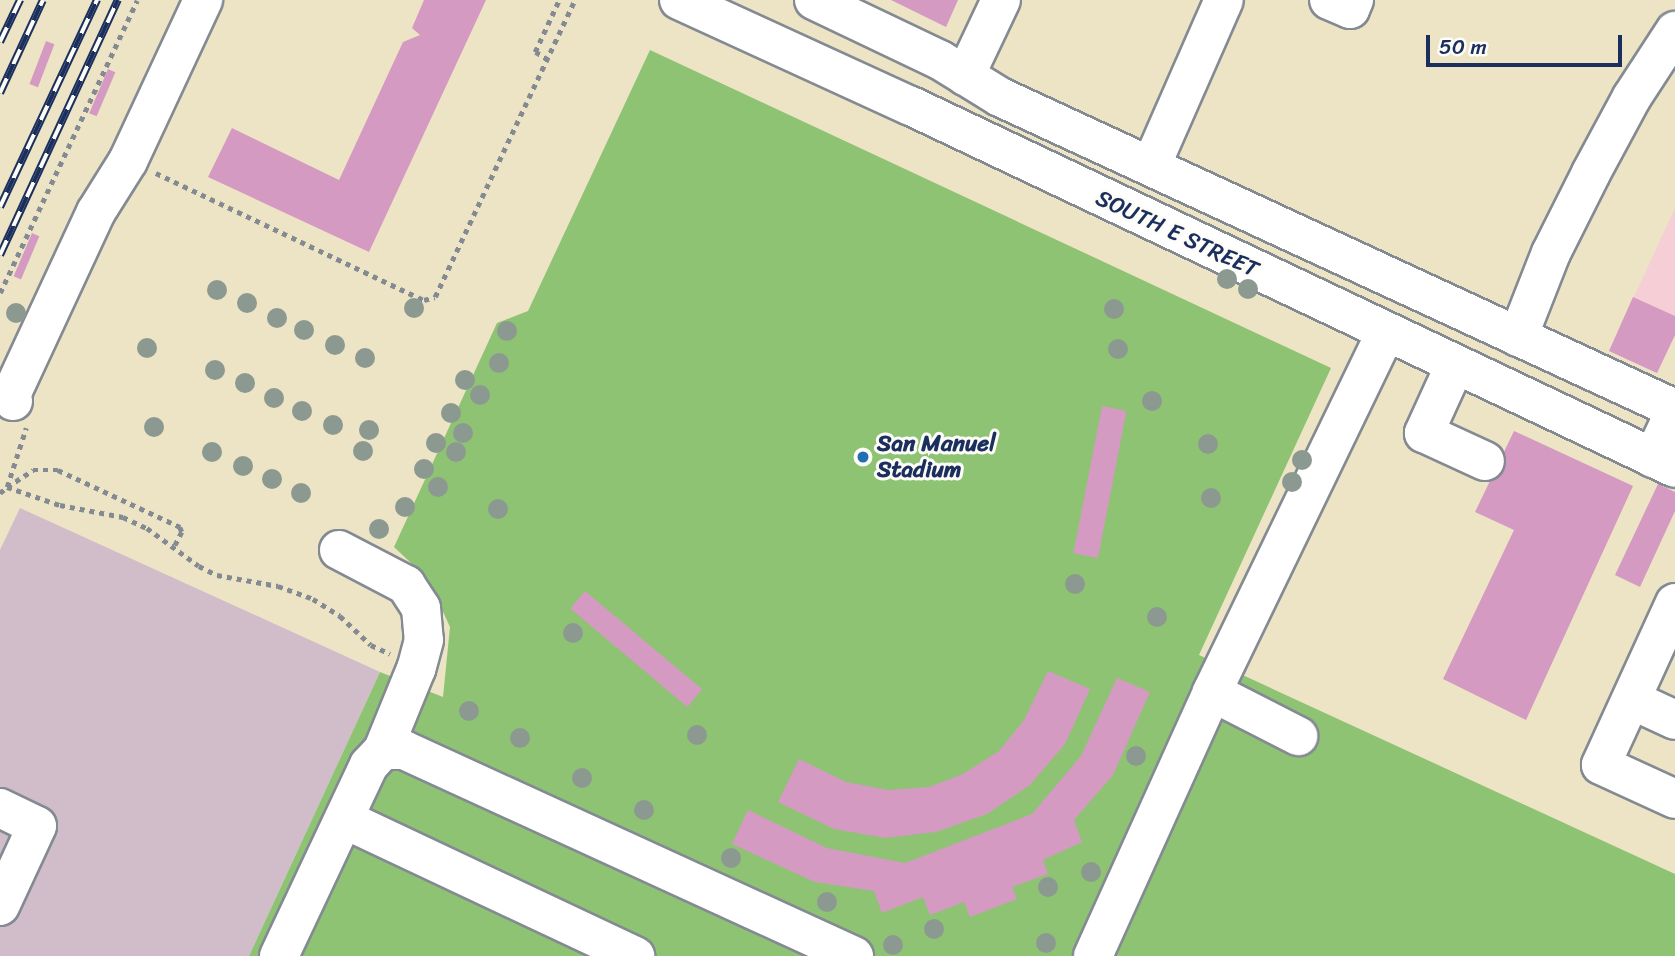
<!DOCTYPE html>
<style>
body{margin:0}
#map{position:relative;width:1675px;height:956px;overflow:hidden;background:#ece4c5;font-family:Sriracha,sans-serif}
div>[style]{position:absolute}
.built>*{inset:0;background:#f6cfd6}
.industrial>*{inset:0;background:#d1bdc9}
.green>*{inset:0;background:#8ec374}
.building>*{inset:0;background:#d49ac1;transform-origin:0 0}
.path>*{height:4.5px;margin-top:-2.25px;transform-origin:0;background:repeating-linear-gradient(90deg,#848a92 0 5px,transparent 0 10px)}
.roads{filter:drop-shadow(2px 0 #848a92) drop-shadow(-2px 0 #848a92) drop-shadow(0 2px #848a92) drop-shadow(0 -2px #848a92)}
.minor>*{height:38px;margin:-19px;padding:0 19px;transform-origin:19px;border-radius:19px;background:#fff}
.major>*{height:38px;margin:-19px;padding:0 19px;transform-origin:19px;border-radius:19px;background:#fff}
.rail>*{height:8px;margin-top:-4px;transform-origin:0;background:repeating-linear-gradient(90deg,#fdfcf7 0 16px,#1b2f5e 0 32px);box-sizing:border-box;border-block:2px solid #1b2f5e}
.trees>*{width:20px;height:20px;margin:-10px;border-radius:50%;background:#8c9990}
.dots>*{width:19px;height:19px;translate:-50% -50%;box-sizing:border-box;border:4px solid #fdfcf7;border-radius:50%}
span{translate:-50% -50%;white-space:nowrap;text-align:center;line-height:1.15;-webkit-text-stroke:6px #fdfcf7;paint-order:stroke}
.street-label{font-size:23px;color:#1b2f5e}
.poi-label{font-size:23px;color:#1b2f5e;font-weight:700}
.left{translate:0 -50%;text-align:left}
.scale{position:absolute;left:1426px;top:35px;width:196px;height:32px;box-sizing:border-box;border:4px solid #1b2f5e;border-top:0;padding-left:9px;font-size:21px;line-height:24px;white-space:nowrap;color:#1b2f5e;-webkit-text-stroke:5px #fdfcf7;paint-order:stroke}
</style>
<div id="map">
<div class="built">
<div style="clip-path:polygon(1675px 208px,1675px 335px,1657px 373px,1609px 351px)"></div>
</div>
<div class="industrial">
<div style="clip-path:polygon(20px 508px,380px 672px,249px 956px,0 956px,0 550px)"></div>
</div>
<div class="green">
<div style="clip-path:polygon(650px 50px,1331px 368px,1199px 655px,1675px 874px,1675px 956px,249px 956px,380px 672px,443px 697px,450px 627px,428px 579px,394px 547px,497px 323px,528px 311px)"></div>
</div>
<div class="building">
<div style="clip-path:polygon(424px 0,486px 0,369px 252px,208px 177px,232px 128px,339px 180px,403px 42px,420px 35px,412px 28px)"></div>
<div style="clip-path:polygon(891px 0,958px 0,946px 27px)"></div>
<div style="left:46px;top:41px;width:9px;height:46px;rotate:21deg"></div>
<div style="left:108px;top:69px;width:8px;height:48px;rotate:23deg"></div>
<div style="left:32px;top:233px;width:8px;height:47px;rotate:23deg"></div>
<div style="clip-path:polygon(1633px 297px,1675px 316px,1675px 335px,1657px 373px,1609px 351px)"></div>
<div style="left:1102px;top:406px;width:25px;height:150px;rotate:11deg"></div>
<div style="clip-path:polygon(1514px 431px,1633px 486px,1526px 720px,1443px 679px,1514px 530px,1475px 512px)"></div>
<div style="clip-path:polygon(1658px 484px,1675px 492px,1675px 511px,1640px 587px,1615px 575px)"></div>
<div style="left:585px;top:591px;width:153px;height:23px;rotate:40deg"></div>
<div style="clip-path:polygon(1048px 671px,1090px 689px,1065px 744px,1030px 785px,987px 814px,936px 832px,885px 838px,834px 829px,778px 802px,799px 759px,846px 782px,888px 790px,929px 787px,963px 774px,999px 751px,1024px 720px)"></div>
<div style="clip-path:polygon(1117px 678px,1150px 692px,1113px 775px,1074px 820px,1082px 842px,1043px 860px,1048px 874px,1012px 887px,1017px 899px,970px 917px,964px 902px,930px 915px,923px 897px,882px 913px,874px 891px,815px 882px,732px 844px,748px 810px,827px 848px,905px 863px,1032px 814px,1081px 756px)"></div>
</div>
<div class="path">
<div style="left:548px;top:60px;width:15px;rotate:-148deg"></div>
<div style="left:535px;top:52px;width:57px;rotate:-65.2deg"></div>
<div style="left:156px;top:173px;width:297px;rotate:25.4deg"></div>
<div style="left:424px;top:300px;width:11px;rotate:-15deg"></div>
<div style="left:435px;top:297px;width:328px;rotate:-64.8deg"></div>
<div style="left:0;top:293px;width:323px;rotate:-64.9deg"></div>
<div style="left:7px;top:487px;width:31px;rotate:-33deg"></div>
<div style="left:33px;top:470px;width:25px"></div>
<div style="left:58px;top:470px;width:135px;rotate:25deg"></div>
<div style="left:180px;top:527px;width:5px;rotate:68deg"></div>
<div style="left:182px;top:532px;width:18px;rotate:117deg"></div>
<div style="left:7px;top:487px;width:62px;rotate:-72.1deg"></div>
<div style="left:0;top:493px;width:9px;rotate:-41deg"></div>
<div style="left:7px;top:487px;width:56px;rotate:18.8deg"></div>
<div style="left:60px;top:505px;width:64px;rotate:10.8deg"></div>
<div style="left:123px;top:517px;width:26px;rotate:25deg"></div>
<div style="left:147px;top:528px;width:64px;rotate:36.2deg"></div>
<div style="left:199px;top:566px;width:20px;rotate:27deg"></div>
<div style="left:217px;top:575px;width:62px;rotate:10.2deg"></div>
<div style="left:278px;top:586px;width:37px;rotate:20deg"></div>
<div style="left:313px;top:599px;width:32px;rotate:32deg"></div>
<div style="left:340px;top:616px;width:42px;rotate:43.1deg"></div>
<div style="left:371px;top:645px;width:21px;rotate:25deg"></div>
</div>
<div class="roads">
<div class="minor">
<div style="left:1329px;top:0;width:23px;rotate:23deg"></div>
<div style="left:1350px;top:9px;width:10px;rotate:-66deg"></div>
<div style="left:965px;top:76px;width:84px;rotate:-64.7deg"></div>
<div style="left:1151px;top:166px;width:181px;rotate:-66.3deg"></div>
<div style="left:1518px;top:337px;width:90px;rotate:-68.6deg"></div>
<div style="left:1551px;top:253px;width:89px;rotate:-63.4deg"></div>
<div style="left:1591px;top:173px;width:86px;rotate:-61.7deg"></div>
<div style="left:1632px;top:97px;width:79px;rotate:-56.9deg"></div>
<div style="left:1455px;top:365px;width:75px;rotate:114.5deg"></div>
<div style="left:1424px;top:433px;width:67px;rotate:24.7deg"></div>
<div style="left:13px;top:401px;width:6px;rotate:-108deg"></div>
<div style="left:11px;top:395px;width:202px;rotate:-65.1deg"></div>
<div style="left:96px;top:212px;width:60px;rotate:-57.9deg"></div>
<div style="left:128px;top:161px;width:178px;rotate:-65deg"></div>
<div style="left:1653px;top:458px;width:52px;rotate:-64.9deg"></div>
<div style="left:339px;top:550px;width:76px;rotate:27.6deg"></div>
<div style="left:406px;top:585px;width:27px;rotate:57deg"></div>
<div style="left:421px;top:608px;width:32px;rotate:85deg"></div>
<div style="left:424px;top:640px;width:30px;rotate:105deg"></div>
<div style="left:416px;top:669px;width:87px;rotate:112.2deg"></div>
<div style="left:1675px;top:603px;width:178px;rotate:114.6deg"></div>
<div style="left:1601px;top:765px;width:81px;rotate:24.7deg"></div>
<div style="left:1212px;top:692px;width:97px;rotate:27.1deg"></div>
<div style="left:1632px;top:700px;width:47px;rotate:24.9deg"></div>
<div style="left:0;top:808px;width:41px;rotate:25.9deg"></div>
<div style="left:37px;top:826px;width:88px;rotate:114.8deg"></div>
<div style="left:344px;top:819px;width:322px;rotate:25.2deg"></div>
<div style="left:279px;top:956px;width:211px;rotate:-64.8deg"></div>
<div style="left:369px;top:765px;width:21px;rotate:-47deg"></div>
<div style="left:383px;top:750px;width:21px"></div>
<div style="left:404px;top:750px;width:495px;rotate:24.6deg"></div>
<div style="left:1093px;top:956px;width:290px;rotate:-65.7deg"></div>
<div style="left:1212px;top:692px;width:400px;rotate:-64.2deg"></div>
</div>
<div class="major">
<div style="left:679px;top:0;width:255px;rotate:24.6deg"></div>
<div style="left:911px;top:106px;width:845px;rotate:25.35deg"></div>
<div style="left:814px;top:0;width:140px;rotate:25.5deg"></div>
<div style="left:940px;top:60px;width:70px;rotate:31.7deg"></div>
<div style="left:1000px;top:97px;width:744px;rotate:24.81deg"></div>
</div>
</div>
<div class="rail">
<div style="left:0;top:42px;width:47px;rotate:-64.5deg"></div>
<div style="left:0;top:93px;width:102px;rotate:-65.2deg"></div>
<div style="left:0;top:207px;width:229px;rotate:-64.9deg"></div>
<div style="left:0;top:255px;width:281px;rotate:-65.2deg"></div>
</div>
<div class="trees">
<div style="left:1227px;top:279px"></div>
<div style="left:1248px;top:289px"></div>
<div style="left:217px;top:290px"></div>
<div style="left:247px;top:303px"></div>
<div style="left:414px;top:308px"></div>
<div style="left:1114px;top:309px"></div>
<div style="left:16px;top:313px"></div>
<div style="left:277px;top:318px"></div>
<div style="left:304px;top:330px"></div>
<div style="left:507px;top:331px"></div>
<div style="left:335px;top:345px"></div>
<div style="left:147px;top:348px"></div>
<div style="left:1118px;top:349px"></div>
<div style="left:365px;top:358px"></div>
<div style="left:499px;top:363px"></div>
<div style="left:215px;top:370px"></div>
<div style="left:465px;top:380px"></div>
<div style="left:245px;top:383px"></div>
<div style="left:480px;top:395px"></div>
<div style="left:274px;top:398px"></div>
<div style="left:1152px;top:401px"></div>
<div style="left:302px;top:411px"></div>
<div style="left:451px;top:413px"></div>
<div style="left:333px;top:425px"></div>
<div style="left:154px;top:427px"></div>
<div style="left:369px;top:430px"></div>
<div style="left:463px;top:433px"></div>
<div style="left:436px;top:443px"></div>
<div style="left:1208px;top:444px"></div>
<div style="left:363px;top:451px"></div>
<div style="left:212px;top:452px"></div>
<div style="left:456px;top:452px"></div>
<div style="left:1302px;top:460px"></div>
<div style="left:243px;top:466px"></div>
<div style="left:424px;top:469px"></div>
<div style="left:272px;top:479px"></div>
<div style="left:1292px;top:482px"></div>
<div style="left:438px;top:487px"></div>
<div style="left:301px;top:493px"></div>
<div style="left:1211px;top:498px"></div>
<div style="left:405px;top:507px"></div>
<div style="left:498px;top:509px"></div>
<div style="left:379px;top:529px"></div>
<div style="left:1075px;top:584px"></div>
<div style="left:1157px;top:617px"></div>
<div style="left:573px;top:633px"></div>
<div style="left:469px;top:711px"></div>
<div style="left:697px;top:735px"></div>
<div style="left:520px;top:738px"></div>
<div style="left:1136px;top:756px"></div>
<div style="left:582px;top:778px"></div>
<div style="left:644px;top:810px"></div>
<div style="left:731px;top:858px"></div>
<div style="left:1091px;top:872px"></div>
<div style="left:1048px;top:887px"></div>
<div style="left:827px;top:902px"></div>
<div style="left:934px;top:929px"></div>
<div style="left:1046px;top:943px"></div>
<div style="left:893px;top:945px"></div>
</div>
<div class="dots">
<div style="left:863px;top:457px;background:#1f6fb2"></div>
</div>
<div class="street-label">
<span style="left:1177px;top:234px;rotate:25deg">SOUTH E STREET</span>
</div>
<div class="poi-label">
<span class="left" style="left:877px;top:457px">San Manuel<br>Stadium</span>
</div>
<div class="scale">50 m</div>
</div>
